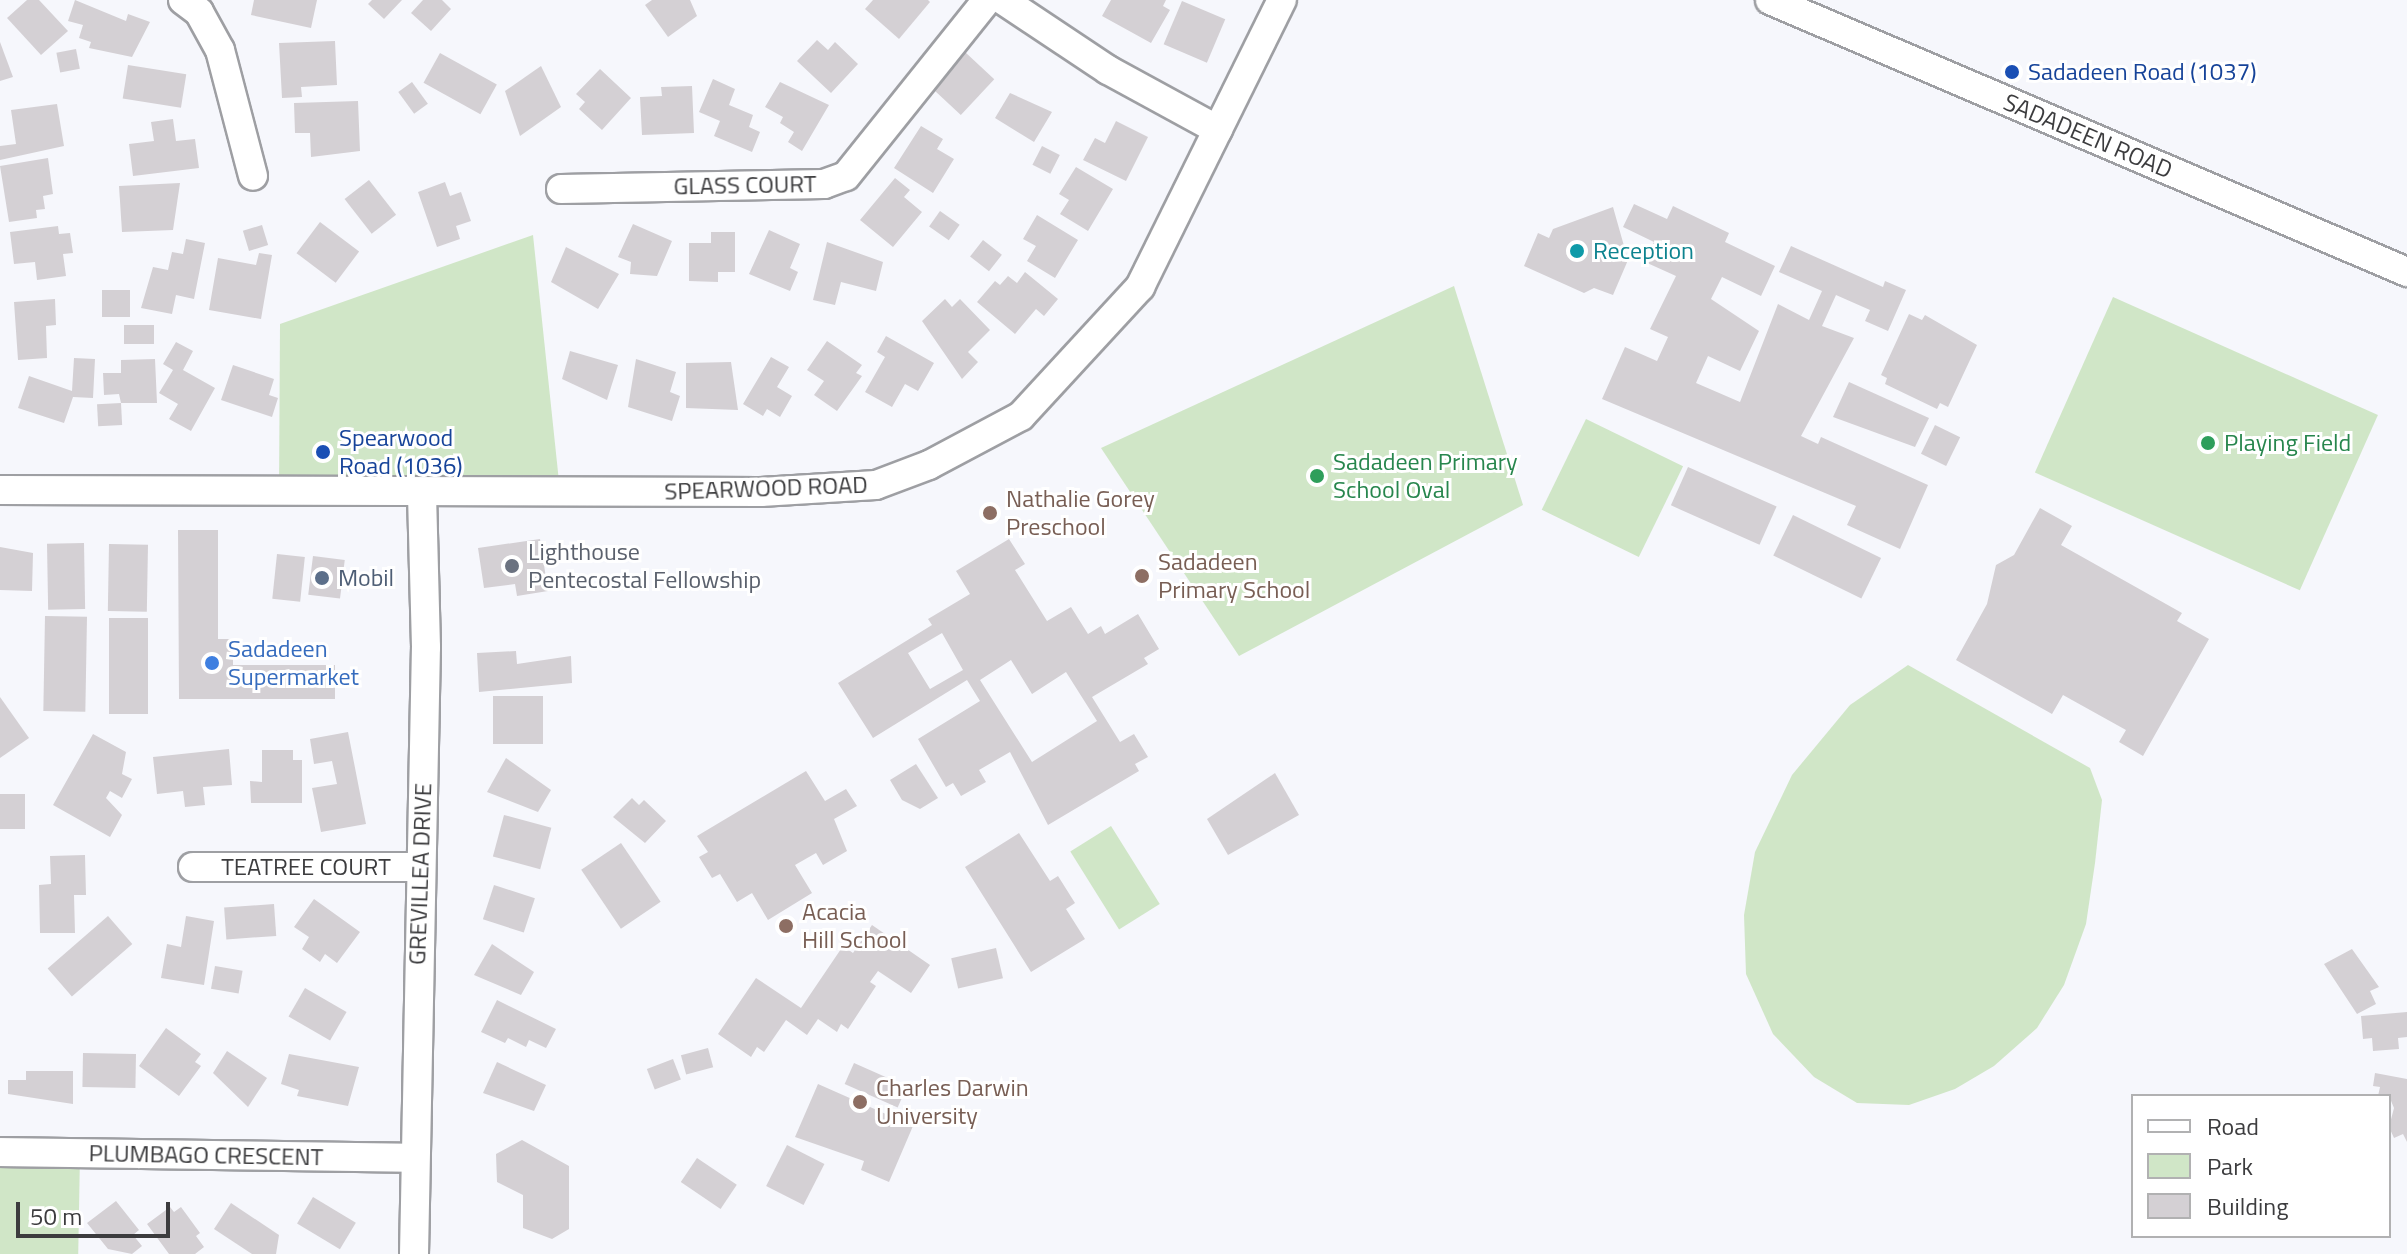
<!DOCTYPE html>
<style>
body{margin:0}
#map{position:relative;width:2407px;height:1254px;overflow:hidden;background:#f6f7fc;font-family:"Titillium Web",sans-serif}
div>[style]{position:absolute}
.green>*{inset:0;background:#d0e6c7;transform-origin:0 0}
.building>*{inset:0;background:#d4d0d4;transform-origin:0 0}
.roads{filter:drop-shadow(2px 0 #9e9fa3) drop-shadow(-2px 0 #9e9fa3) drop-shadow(0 2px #9e9fa3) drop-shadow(0 -2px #9e9fa3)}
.minor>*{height:28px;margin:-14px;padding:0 14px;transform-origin:14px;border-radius:14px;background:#fff}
.dots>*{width:22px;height:22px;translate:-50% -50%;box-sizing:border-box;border:4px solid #fff;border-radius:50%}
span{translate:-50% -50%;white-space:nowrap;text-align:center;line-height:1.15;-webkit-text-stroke:6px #fff;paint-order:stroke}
.transit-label{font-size:24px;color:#164399}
.left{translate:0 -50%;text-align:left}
.street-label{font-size:24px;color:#3c3c3e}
.culture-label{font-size:24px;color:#0d838f}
.leisure-label{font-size:24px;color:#27864d}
.education-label{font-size:24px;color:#785e54}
.worship-label{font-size:24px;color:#5b616d}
.service-label{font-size:24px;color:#4e5e75}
.shop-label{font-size:24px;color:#366cbe}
.legend{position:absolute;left:2131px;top:1094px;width:260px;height:144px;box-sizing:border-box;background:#fff;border:2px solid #b1b1b2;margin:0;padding:10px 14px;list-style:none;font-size:24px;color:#3c3c3e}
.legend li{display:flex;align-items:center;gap:16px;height:40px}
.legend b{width:40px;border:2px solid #b1b1b2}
.scale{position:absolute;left:16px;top:1202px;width:154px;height:36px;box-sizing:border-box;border:4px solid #3c3c3e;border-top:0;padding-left:10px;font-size:24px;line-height:28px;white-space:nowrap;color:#3c3c3e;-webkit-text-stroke:6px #fff;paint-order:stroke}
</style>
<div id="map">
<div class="green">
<div style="clip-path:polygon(533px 235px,560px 491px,279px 494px,280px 324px)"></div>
<div style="clip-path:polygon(1454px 286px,1523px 505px,1239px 656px,1101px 448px)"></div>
<div style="left:2113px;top:297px;width:290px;height:192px;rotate:24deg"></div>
<div style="left:1586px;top:419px;width:108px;height:101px;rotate:26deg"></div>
<div style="clip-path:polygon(1908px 665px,2090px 768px,2102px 800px,2095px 863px,2086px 924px,2064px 985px,2037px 1028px,1994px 1066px,1955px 1089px,1909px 1105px,1857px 1103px,1814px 1077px,1773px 1034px,1746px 974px,1744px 915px,1755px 852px,1792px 775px,1850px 705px)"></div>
<div style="left:1111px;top:826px;width:92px;height:48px;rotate:58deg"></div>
<div style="left:0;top:1152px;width:80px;height:102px;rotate:1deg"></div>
</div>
<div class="building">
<div style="clip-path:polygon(27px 0,39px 0,68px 31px,41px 55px,7px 18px)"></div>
<div style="clip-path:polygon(75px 0,126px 21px,128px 14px,150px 22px,132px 57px,89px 48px,91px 42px,79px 38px,83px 25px,68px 21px)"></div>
<div style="clip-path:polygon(254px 0,317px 0,311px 28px,251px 15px)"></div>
<div style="clip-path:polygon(372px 0,402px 0,384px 19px,368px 4px)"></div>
<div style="clip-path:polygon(423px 0,442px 0,451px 9px,431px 31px,411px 13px)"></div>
<div style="clip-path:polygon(652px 0,690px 0,697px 16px,668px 37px,645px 5px)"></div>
<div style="clip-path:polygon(873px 0,928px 0,930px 2px,899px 39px,865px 9px)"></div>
<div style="clip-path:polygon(1111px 0,1166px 0,1163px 6px,1170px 10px,1151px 43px,1102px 16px)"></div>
<div style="left:1182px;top:1px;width:47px;height:47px;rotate:23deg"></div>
<div style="clip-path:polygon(817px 40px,828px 50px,835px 42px,858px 64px,831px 93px,797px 61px)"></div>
<div style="clip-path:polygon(335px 41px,337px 85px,301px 87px,302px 97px,282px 98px,279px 43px)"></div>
<div style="clip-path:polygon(0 42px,13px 77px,0 81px)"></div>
<div style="left:76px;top:49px;width:20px;height:20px;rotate:79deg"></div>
<div style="left:965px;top:52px;width:40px;height:49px;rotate:43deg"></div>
<div style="left:440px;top:53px;width:65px;height:34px;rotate:29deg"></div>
<div style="left:128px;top:65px;width:59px;height:34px;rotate:9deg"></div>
<div style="clip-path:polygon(541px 66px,561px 107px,520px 136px,505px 91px)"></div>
<div style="clip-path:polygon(600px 69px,631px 98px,602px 130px,579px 109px,585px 102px,576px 94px)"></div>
<div style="clip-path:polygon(713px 79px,735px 89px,729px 105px,753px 115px,749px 127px,760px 132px,752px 152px,714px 136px,720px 121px,699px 112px)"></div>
<div style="left:412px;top:82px;width:27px;height:17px;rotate:54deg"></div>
<div style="clip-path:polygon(780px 82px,829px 105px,802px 151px,788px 142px,794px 132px,780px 123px,783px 117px,765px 107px)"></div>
<div style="clip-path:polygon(692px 86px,694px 133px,642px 135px,640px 97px,662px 96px,661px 87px)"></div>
<div style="clip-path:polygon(1010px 93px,1052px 112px,1034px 142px,995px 118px)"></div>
<div style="clip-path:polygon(358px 101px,360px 151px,311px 157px,310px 133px,295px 133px,294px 103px)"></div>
<div style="clip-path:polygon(57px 104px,64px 146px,0 160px,0 146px,16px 144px,11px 110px)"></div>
<div style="clip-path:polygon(173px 119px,176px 141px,195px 139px,199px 168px,133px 176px,129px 144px,154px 141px,151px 122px)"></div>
<div style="clip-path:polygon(1116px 121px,1148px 137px,1126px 181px,1083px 160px,1095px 138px,1105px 143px)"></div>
<div style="clip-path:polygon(921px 126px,943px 139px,937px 149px,954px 159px,933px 193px,894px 168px)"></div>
<div style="left:1042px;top:146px;width:20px;height:21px;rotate:27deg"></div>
<div style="clip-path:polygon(48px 158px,53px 194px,43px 196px,45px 209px,36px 210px,37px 218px,9px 222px,0 166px)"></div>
<div style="clip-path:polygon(1076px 167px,1113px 189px,1088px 231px,1060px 214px,1069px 200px,1059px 194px)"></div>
<div style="clip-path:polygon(895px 178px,910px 190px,904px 197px,922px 212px,893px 247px,860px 220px)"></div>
<div style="left:369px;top:180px;width:44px;height:31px;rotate:52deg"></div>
<div style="clip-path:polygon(445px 182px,450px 196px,461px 192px,471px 221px,456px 226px,460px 239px,437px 247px,418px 192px)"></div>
<div style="clip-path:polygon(180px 183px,173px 230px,122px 232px,119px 186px)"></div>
<div style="clip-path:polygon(1634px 204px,1667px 219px,1673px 206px,1729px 233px,1725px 242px,1775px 266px,1761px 296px,1722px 277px,1711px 299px,1759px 331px,1740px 371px,1708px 356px,1696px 383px,1740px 402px,1778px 304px,1809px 320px,1822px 291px,1779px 272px,1791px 246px,1883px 287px,1885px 281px,1906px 290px,1888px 331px,1865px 321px,1870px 310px,1836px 295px,1822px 326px,1854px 338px,1801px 436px,1818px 444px,1821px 437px,1928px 485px,1900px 549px,1847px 525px,1856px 506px,1602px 399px,1625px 347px,1657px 361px,1668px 337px,1650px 329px,1676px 276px,1645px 262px,1654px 242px,1623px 227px)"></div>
<div style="clip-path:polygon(1613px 207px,1628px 260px,1613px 295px,1594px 288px,1584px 293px,1524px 266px,1538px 233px,1549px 238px,1553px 229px)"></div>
<div style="left:940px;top:211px;width:24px;height:19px;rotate:35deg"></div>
<div style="clip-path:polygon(1037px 215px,1078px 240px,1055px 278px,1027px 261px,1036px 246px,1023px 239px)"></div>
<div style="left:320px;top:222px;width:49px;height:39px;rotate:37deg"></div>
<div style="clip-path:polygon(633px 224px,672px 241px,657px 276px,630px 274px,631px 262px,618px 257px)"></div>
<div style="left:262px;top:225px;width:21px;height:20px;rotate:73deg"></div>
<div style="clip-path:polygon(58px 226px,59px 234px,70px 233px,73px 253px,63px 254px,66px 276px,37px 280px,35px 262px,14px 264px,10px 232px)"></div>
<div style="clip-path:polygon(769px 230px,800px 244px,790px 268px,798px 272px,790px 291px,749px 274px)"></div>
<div style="clip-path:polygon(711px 232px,735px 232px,735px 272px,718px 272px,718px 282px,689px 281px,689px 243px,711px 243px)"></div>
<div style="clip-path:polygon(186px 239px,205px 243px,194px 299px,176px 295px,172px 314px,141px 308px,153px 267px,168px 270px,172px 252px,183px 254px)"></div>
<div style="left:983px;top:240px;width:24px;height:21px;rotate:38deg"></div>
<div style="clip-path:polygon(827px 242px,883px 262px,876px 291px,841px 282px,835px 305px,813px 300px)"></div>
<div style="clip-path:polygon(566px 247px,619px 274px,598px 309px,551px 282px)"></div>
<div style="clip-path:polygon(259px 253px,272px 255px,261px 319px,209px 310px,218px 258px,256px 265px)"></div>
<div style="clip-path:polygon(1025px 272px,1058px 299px,1044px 316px,1036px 309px,1015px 334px,977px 302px,995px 281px,1000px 285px,1008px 276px,1017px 283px)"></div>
<div style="left:102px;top:290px;width:28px;height:27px"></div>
<div style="clip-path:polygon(55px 299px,56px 325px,46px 326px,47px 358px,18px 360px,14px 302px)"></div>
<div style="clip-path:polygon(945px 299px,952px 307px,960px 299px,990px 330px,968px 352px,978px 362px,962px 379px,922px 321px)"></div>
<div style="clip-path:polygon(1909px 314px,1922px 320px,1925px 315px,1977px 345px,1948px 407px,1940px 403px,1937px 409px,1885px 384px,1887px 378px,1881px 375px)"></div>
<div style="left:124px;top:325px;width:30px;height:19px"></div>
<div style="clip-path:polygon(886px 336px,934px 363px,918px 391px,905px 384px,892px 407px,865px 392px,885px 357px,877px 352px)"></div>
<div style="clip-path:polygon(827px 341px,862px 365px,856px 373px,862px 376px,837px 411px,814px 395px,824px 381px,807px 370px)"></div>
<div style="clip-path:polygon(176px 342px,193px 351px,183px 370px,215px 388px,191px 431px,169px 419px,178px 404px,159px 393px,173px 370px,163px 364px)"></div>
<div style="clip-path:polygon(570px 351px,618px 365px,607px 400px,562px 379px)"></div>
<div style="clip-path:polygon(771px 357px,789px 367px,777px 387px,792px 396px,780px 417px,767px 409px,763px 416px,743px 404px)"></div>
<div style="clip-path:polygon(74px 358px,95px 359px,93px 398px,73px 397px,64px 423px,18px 408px,29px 376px,72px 391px)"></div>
<div style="clip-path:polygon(155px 359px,157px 403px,121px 403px,119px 394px,104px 395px,103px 373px,121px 373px,121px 360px)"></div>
<div style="clip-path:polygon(636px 359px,676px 372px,670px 392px,680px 396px,672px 421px,628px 407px)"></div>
<div style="clip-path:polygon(731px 362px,738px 410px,686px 408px,686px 363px)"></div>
<div style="clip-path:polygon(233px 365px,274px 379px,269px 395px,278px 398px,272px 417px,221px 400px)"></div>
<div style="clip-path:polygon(1849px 382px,1929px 418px,1915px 447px,1833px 417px)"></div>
<div style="left:121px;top:403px;width:22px;height:24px;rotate:87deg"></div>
<div style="left:1935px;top:425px;width:28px;height:32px;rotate:26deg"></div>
<div style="left:1688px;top:467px;width:97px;height:42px;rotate:24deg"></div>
<div style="clip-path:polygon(2040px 508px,2072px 526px,2061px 545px,2182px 613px,2177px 621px,2209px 639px,2143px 756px,2119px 742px,2126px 730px,2063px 695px,2052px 714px,1956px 660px,1987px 604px,1996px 565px,2014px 555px)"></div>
<div style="left:1793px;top:515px;width:98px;height:45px;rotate:26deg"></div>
<div style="clip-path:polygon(178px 530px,218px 530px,218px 639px,233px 639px,233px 665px,335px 665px,335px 699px,179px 699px)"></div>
<div style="clip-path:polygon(540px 539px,548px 591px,517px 596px,515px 584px,484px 588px,478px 548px)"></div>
<div style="clip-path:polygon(evenodd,1009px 539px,1025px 564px,1015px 570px,1047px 621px,1071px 607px,1088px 634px,1101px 626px,1105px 634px,1138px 614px,1159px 649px,1144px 658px,1148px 664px,1092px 697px,1120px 742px,1134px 734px,1148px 757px,1135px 764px,1139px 771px,1048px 825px,1010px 752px,979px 770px,986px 782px,961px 796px,953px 783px,946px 787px,918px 739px,980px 701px,967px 680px,873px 738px,838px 683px,932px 625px,928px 619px,970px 594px,956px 571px,1009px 539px,942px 633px,963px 670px,930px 689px,908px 653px,942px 633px,1009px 539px,1011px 660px,1032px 694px,1066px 672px,1097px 721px,1032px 762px,980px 680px,1011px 660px)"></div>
<div style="left:84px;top:543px;width:66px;height:37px;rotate:89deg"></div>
<div style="left:109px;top:544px;width:39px;height:67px;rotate:1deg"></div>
<div style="clip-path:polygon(0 547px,33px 553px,32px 591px,0 590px)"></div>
<div style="left:277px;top:554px;width:28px;height:45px;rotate:6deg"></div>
<div style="left:313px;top:556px;width:32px;height:39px;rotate:7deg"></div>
<div style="left:45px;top:616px;width:42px;height:95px;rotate:1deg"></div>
<div style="left:109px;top:618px;width:39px;height:96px"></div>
<div style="clip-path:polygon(516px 651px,517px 664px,571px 656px,572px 683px,479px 692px,477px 653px)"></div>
<div style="left:493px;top:696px;width:50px;height:48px"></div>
<div style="clip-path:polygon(0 697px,29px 738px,0 758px)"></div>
<div style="clip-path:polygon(348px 732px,366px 824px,321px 832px,312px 788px,337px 784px,332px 761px,314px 764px,310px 739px)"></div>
<div style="clip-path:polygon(93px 734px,126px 752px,122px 774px,132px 779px,122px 798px,110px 791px,106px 798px,122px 815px,110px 837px,53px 805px)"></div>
<div style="clip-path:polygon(229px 749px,232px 785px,203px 787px,205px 805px,185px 807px,183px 791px,157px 794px,153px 757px)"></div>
<div style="clip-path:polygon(262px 750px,293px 750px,293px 760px,302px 760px,302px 803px,251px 803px,250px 781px,262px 782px)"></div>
<div style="clip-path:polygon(506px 758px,551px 790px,538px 812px,487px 792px)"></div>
<div style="clip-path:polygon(916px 764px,938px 798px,920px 809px,902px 800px,890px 780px)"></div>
<div style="clip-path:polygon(806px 771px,825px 801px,846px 789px,857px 806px,834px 819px,847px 851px,823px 865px,816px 853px,795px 865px,812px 893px,768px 920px,752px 893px,737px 902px,720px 874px,712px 878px,699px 857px,708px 852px,697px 836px)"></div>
<div style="clip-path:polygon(1275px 773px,1299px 815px,1228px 855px,1207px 819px)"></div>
<div style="left:0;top:794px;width:25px;height:35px"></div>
<div style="clip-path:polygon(632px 798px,639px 805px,644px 800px,666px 821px,645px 843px,613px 817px)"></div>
<div style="left:504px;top:815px;width:49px;height:43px;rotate:15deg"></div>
<div style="clip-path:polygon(1019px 833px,1050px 881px,1058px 876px,1075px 903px,1066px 909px,1085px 939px,1031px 972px,965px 867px)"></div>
<div style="left:621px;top:843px;width:71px;height:48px;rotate:56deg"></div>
<div style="clip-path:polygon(85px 855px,86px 895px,74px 895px,75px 933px,40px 933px,39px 885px,51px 884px,50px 856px)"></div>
<div style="left:494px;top:885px;width:43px;height:36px;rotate:18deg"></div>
<div style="clip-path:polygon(314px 899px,360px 932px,337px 963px,325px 954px,320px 962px,302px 949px,309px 937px,294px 927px)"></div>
<div style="left:274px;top:904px;width:32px;height:50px;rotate:86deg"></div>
<div style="left:108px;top:916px;width:37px;height:80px;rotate:49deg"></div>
<div style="clip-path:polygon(186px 916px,214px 921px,204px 985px,161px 978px,167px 944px,181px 947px)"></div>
<div style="clip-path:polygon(872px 925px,930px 965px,911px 993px,878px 971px,870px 982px,876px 986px,848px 1029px,841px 1024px,837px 1032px,818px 1019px,807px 1035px,786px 1020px,764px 1052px,757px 1047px,751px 1057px,718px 1034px,756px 978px,801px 1008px,843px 946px,853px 953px)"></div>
<div style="clip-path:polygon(492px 944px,534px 972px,521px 995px,474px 975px)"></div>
<div style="left:996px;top:948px;width:31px;height:46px;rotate:77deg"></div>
<div style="clip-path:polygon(2352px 949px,2379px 987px,2370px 991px,2376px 1004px,2357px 1014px,2324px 964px)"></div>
<div style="left:215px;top:966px;width:28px;height:23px;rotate:10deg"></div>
<div style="left:305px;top:988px;width:48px;height:33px;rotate:30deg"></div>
<div style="clip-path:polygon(497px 1000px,556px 1029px,546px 1048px,529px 1040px,526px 1047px,508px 1038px,505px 1043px,481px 1032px)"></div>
<div style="clip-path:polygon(2407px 1012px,2407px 1037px,2398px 1038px,2399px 1049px,2373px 1051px,2372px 1038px,2363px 1039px,2361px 1016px)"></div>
<div style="clip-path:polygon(166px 1028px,201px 1054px,195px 1062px,201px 1066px,179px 1096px,139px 1066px)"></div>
<div style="left:708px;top:1048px;width:20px;height:28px;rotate:75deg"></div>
<div style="clip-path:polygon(227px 1051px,267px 1078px,248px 1107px,213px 1073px)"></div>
<div style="left:83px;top:1053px;width:53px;height:34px;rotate:1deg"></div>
<div style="clip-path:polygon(289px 1054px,359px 1067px,348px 1106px,297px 1096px,299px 1090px,281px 1084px)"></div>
<div style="left:673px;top:1059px;width:22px;height:28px;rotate:69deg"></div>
<div style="clip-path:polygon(497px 1062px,546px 1085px,534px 1111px,483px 1093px)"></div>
<div style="left:854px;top:1063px;width:58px;height:23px;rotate:24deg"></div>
<div style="clip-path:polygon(26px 1071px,73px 1071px,73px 1104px,8px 1094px,8px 1080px,26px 1080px)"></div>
<div style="clip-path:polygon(2375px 1073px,2407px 1079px,2407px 1142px,2403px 1134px,2394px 1138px,2389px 1127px,2394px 1108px,2389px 1096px,2378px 1096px,2380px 1087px,2373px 1086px)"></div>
<div style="clip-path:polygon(818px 1084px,913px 1126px,889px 1182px,861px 1170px,864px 1161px,795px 1137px)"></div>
<div style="clip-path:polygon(522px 1140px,569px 1166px,569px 1229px,552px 1239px,523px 1228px,523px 1195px,497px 1182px,496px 1154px)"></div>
<div style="left:787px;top:1145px;width:42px;height:46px;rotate:27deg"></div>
<div style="left:697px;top:1158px;width:48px;height:29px;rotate:34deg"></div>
<div style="left:313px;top:1197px;width:50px;height:31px;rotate:31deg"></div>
<div style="clip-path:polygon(116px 1201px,139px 1230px,133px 1235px,142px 1246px,132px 1254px,108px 1249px,87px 1223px)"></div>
<div style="clip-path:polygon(231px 1203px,279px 1235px,276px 1254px,252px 1254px,214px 1229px)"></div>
<div style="clip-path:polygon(170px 1207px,174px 1212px,181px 1207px,200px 1233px,196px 1236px,204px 1247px,195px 1254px,169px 1254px,147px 1224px)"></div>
</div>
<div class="roads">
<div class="minor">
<div style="left:183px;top:0;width:20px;rotate:37deg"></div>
<div style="left:199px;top:12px;width:43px;rotate:61.1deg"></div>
<div style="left:220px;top:50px;width:130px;rotate:75.3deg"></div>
<div style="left:1003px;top:0;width:126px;rotate:33.7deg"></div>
<div style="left:1108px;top:70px;width:125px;rotate:28.6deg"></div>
<div style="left:1770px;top:0;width:693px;rotate:23.12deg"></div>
<div style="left:561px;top:189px;width:263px;rotate:-1.1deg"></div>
<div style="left:824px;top:184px;width:23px;rotate:-20deg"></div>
<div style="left:846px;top:176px;width:226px;rotate:-51.3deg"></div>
<div style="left:0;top:490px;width:761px;rotate:0.15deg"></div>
<div style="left:761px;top:492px;width:115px;rotate:-3.5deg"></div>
<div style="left:876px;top:485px;width:57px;rotate:-20.7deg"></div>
<div style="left:929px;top:465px;width:104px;rotate:-28deg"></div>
<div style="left:1021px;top:416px;width:176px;rotate:-47.3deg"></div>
<div style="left:1140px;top:287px;width:320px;rotate:-63.7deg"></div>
<div style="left:193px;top:867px;width:227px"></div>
<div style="left:0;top:1152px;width:413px;rotate:0.8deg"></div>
<div style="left:414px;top:1254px;width:607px;rotate:-88.87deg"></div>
<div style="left:426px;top:647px;width:153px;rotate:-91.5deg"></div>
</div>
</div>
<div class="dots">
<div style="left:2012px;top:72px;background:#1a4fb4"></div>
<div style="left:1577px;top:251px;background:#0f9aa8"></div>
<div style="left:2208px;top:443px;background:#2e9e5b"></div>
<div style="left:323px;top:452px;background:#1a4fb4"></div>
<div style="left:1317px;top:476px;background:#2e9e5b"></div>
<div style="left:990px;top:513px;background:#8d6e63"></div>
<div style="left:512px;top:566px;background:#6b7280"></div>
<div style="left:1142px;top:576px;background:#8d6e63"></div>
<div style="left:322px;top:578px;background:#5c6f8a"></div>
<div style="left:212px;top:663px;background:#3f7fe0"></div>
<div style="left:786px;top:926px;background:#8d6e63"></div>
<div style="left:860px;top:1102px;background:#8d6e63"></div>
</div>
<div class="transit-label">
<span class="left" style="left:2028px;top:72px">Sadadeen Road (1037)</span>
<span class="left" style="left:339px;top:452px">Spearwood<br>Road (1036)</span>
</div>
<div class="street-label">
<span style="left:2088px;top:136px;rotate:23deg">SADADEEN ROAD</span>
<span style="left:745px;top:185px;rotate:-1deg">GLASS COURT</span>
<span style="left:766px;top:488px;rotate:-2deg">SPEARWOOD ROAD</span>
<span style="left:306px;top:867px">TEATREE COURT</span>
<span style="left:420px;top:874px;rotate:-88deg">GREVILLEA DRIVE</span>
<span style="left:206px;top:1155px;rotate:1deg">PLUMBAGO CRESCENT</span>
</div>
<div class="culture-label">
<span class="left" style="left:1593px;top:251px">Reception</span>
</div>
<div class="leisure-label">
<span class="left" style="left:2224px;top:443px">Playing Field</span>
<span class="left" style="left:1333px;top:476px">Sadadeen Primary<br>School Oval</span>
</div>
<div class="education-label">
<span class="left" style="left:1006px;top:513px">Nathalie Gorey<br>Preschool</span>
<span class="left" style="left:1158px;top:576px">Sadadeen<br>Primary School</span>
<span class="left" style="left:802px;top:926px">Acacia<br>Hill School</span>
<span class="left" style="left:876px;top:1102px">Charles Darwin<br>University</span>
</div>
<div class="worship-label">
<span class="left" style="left:528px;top:566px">Lighthouse<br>Pentecostal Fellowship</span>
</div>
<div class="service-label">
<span class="left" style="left:338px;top:578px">Mobil</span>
</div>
<div class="shop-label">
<span class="left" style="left:228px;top:663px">Sadadeen<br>Supermarket</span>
</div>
<ul class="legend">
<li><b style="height:10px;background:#fff"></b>Road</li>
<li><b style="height:22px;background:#d0e6c7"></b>Park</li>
<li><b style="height:22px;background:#d4d0d4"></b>Building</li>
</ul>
<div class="scale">50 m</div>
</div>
